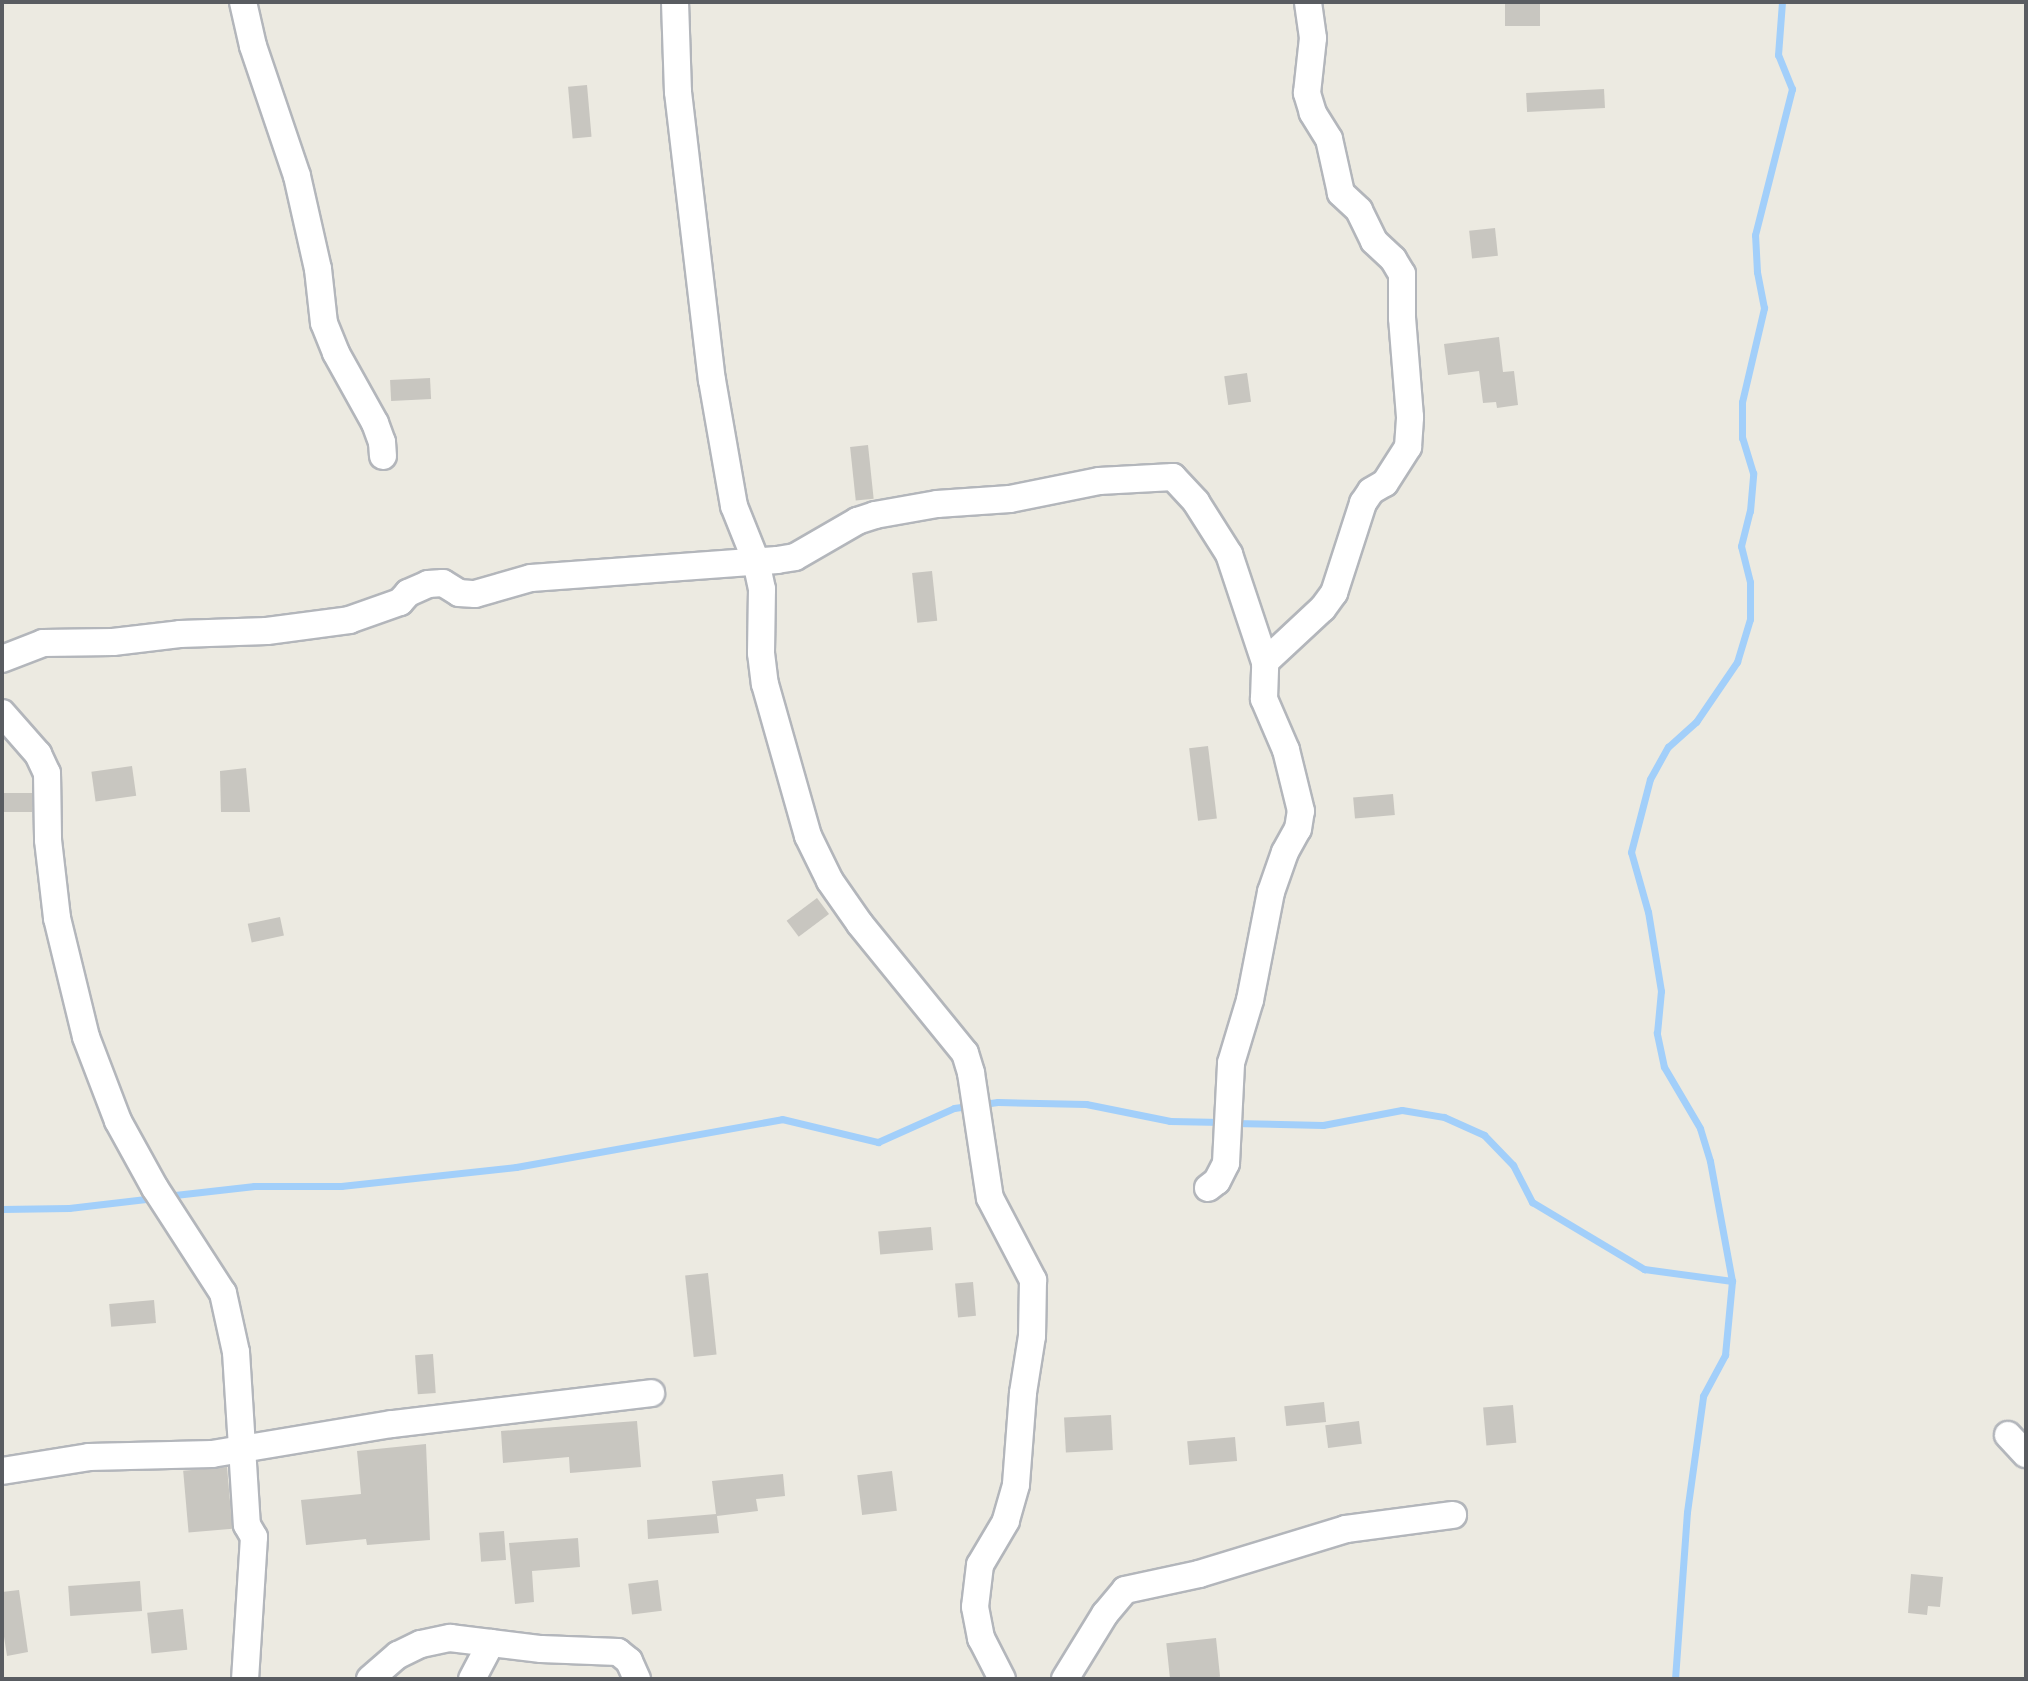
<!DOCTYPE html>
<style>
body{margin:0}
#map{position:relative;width:2028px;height:1681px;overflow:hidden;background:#eceae1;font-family:Cabin,sans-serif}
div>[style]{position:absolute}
.stream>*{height:7px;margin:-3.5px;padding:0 3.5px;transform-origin:3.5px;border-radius:3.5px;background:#a2cffa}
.building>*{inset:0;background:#c8c6c0;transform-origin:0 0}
.roads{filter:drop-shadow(2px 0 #b3b6bb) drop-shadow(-2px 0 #b3b6bb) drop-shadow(0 2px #b3b6bb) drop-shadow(0 -2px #b3b6bb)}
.minor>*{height:26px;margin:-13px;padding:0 13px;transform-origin:13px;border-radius:13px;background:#fff}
span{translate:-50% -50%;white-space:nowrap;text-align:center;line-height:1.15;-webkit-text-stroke:5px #fff;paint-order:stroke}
.frame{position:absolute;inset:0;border:4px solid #595c61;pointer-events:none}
</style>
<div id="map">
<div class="stream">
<div style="left:1234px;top:1123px;width:89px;rotate:1.3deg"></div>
<div style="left:1323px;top:1125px;width:80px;rotate:-10.8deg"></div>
<div style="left:1402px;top:1110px;width:43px;rotate:9.5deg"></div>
<div style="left:1444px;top:1117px;width:44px;rotate:24.2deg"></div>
<div style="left:1484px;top:1135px;width:42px;rotate:46deg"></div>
<div style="left:1513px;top:1165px;width:42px;rotate:62.8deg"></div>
<div style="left:1532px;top:1202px;width:131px;rotate:30.9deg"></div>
<div style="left:1644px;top:1269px;width:89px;rotate:7.8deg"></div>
<div style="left:166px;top:1196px;width:89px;rotate:-6.5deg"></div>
<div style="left:254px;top:1186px;width:87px"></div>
<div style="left:341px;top:1186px;width:176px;rotate:-6.2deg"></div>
<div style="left:516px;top:1167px;width:270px;rotate:-10.2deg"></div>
<div style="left:782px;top:1119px;width:99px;rotate:13.5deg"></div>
<div style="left:878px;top:1142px;width:83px;rotate:-24.1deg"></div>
<div style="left:954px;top:1108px;width:44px;rotate:-7.8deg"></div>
<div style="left:998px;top:1102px;width:88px;rotate:1.3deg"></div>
<div style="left:1086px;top:1104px;width:86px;rotate:11.4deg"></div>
<div style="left:1170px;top:1121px;width:52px;rotate:1.1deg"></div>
<div style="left:2px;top:1209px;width:67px;rotate:-0.9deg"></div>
<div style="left:69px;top:1208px;width:86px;rotate:-6.7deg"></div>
<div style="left:1675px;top:1679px;width:167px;rotate:-85.9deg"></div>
<div style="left:1687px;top:1512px;width:117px;rotate:-82.1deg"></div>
<div style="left:1703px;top:1396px;width:47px;rotate:-61.8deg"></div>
<div style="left:1725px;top:1355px;width:74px;rotate:-84.6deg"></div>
<div style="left:1732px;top:1281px;width:122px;rotate:-100.4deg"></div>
<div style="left:1710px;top:1161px;width:34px;rotate:-107deg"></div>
<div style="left:1700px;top:1128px;width:71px;rotate:-120.5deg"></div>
<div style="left:1664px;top:1067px;width:35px;rotate:-102deg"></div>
<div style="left:1657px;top:1033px;width:42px;rotate:-84.6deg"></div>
<div style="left:1661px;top:991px;width:80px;rotate:-99.3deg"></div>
<div style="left:1648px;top:912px;width:62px;rotate:-105.8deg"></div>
<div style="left:1631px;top:852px;width:75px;rotate:-75.4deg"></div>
<div style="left:1650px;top:779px;width:37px;rotate:-61deg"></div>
<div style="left:1668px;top:747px;width:38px;rotate:-42deg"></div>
<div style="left:1696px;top:722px;width:73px;rotate:-55.7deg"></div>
<div style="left:1737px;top:662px;width:45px;rotate:-73.2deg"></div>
<div style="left:1750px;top:619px;width:37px;rotate:-90deg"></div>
<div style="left:1750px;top:582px;width:37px;rotate:-104deg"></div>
<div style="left:1741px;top:546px;width:36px;rotate:-76deg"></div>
<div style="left:1750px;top:511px;width:38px;rotate:-85deg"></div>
<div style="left:1753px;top:473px;width:37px;rotate:-107deg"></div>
<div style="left:1742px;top:438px;width:36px;rotate:-90deg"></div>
<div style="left:1742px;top:402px;width:97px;rotate:-76.8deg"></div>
<div style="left:1764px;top:308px;width:37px;rotate:-101deg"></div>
<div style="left:1757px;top:272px;width:37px;rotate:-93deg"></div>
<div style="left:1755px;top:235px;width:151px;rotate:-75.8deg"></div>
<div style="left:1792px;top:89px;width:37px;rotate:-112deg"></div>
<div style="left:1778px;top:55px;width:53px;rotate:-85.7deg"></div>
</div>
<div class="building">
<div style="left:1505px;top:2px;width:35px;height:24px"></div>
<div style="left:587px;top:85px;width:52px;height:19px;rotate:85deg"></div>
<div style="left:1604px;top:89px;width:19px;height:78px;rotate:87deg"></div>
<div style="left:1495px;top:228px;width:28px;height:26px;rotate:84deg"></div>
<div style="clip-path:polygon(1499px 337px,1503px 372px,1514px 371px,1518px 405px,1497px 408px,1496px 402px,1483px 403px,1479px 371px,1448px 375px,1444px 344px)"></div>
<div style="left:1247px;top:373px;width:29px;height:23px;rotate:82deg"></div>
<div style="left:430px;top:378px;width:21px;height:40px;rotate:87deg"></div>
<div style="left:868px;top:445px;width:54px;height:18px;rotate:84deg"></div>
<div style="left:932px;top:571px;width:50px;height:20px;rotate:84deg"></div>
<div style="left:1208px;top:746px;width:73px;height:19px;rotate:83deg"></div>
<div style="left:132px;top:766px;width:30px;height:41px;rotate:82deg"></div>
<div style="clip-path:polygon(246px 768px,250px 812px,221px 812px,220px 771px)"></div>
<div style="left:32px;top:793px;width:19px;height:30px;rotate:90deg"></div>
<div style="left:1393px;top:794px;width:21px;height:40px;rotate:85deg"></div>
<div style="left:817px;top:898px;width:20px;height:38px;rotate:53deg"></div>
<div style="left:280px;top:917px;width:19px;height:33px;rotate:78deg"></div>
<div style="left:931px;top:1227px;width:23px;height:53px;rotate:85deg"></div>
<div style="left:708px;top:1273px;width:82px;height:23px;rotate:84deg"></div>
<div style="left:973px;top:1282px;width:34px;height:18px;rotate:85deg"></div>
<div style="left:154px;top:1300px;width:23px;height:45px;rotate:85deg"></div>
<div style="left:433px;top:1354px;width:39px;height:18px;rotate:86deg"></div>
<div style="left:1324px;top:1402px;width:20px;height:40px;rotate:84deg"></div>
<div style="left:1513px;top:1405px;width:38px;height:30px;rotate:85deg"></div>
<div style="left:1111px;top:1415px;width:35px;height:47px;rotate:87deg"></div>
<div style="clip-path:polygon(637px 1421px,641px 1467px,570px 1473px,569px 1457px,503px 1463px,501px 1431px)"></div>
<div style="left:1359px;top:1421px;width:23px;height:34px;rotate:83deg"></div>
<div style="left:1235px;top:1437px;width:24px;height:48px;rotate:85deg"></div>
<div style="clip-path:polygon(426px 1444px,430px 1540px,367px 1545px,366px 1539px,306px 1545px,301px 1500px,361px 1494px,357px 1451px)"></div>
<div style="left:227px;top:1467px;width:62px;height:44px;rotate:85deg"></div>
<div style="left:892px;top:1471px;width:40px;height:35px;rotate:83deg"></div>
<div style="clip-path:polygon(783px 1474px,785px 1496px,756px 1499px,758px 1511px,717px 1516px,719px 1533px,648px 1539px,647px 1520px,716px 1514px,712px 1481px)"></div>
<div style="left:504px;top:1531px;width:29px;height:25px;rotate:86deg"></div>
<div style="clip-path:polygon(578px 1538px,580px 1567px,532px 1571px,534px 1602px,515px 1604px,509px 1543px)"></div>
<div style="clip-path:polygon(1911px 1574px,1943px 1577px,1940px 1607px,1928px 1606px,1927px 1615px,1908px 1613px)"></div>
<div style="left:658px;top:1580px;width:31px;height:30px;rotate:83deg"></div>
<div style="left:140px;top:1581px;width:30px;height:72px;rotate:86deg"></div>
<div style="clip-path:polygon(19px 1590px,28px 1652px,7px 1656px,2px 1624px,2px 1592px)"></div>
<div style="left:183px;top:1609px;width:41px;height:36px;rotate:84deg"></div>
<div style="left:1216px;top:1638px;width:39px;height:50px;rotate:84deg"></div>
</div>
<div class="roads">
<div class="minor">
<div style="left:243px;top:2px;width:45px;rotate:77.2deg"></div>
<div style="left:253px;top:46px;width:137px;rotate:71.3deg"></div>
<div style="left:297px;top:176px;width:95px;rotate:77.3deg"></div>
<div style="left:318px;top:269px;width:54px;rotate:83.7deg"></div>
<div style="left:324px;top:323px;width:32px;rotate:68deg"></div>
<div style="left:336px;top:353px;width:80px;rotate:60.9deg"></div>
<div style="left:375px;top:423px;width:20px;rotate:70deg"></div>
<div style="left:382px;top:442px;width:14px;rotate:86deg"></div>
<div style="left:675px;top:2px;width:90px;rotate:88.1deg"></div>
<div style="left:678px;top:92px;width:290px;rotate:83.3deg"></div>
<div style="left:712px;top:380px;width:128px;rotate:80.1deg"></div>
<div style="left:734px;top:506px;width:59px;rotate:68.2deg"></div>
<div style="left:756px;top:561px;width:29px;rotate:78deg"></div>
<div style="left:762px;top:589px;width:64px;rotate:90.9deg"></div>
<div style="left:761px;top:653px;width:31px;rotate:83deg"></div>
<div style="left:765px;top:684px;width:158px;rotate:74.2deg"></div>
<div style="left:808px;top:836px;width:50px;rotate:63.9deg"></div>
<div style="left:830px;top:881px;width:52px;rotate:55.1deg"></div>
<div style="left:860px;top:924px;width:166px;rotate:50.9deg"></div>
<div style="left:965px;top:1053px;width:21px;rotate:73deg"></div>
<div style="left:971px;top:1073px;width:126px;rotate:81.4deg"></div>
<div style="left:990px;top:1198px;width:93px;rotate:62.3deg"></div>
<div style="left:1033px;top:1280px;width:56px;rotate:91deg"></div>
<div style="left:1032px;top:1336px;width:58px;rotate:99deg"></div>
<div style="left:1023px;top:1393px;width:92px;rotate:94.4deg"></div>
<div style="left:1016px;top:1485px;width:37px;rotate:106deg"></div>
<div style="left:1006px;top:1521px;width:51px;rotate:120.6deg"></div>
<div style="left:980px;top:1565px;width:42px;rotate:96.8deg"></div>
<div style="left:975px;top:1607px;width:32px;rotate:79deg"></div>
<div style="left:981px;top:1638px;width:46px;rotate:62.9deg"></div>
<div style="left:2px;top:659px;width:44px;rotate:-21.3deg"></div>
<div style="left:43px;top:643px;width:70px;rotate:-0.8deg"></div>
<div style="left:113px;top:642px;width:67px;rotate:-6.8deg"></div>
<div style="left:180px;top:634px;width:87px;rotate:-2deg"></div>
<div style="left:267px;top:631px;width:83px;rotate:-7.6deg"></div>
<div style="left:349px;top:620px;width:54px;rotate:-19.4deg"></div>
<div style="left:400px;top:602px;width:12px;rotate:-48deg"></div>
<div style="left:408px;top:593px;width:22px;rotate:-24deg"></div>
<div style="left:428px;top:584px;width:15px;rotate:-4deg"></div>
<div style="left:443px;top:583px;width:19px;rotate:32deg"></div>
<div style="left:459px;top:593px;width:16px;rotate:4deg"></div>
<div style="left:475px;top:594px;width:58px;rotate:-15.9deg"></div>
<div style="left:531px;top:578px;width:247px;rotate:-4.2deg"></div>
<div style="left:777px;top:560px;width:18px;rotate:-9deg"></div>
<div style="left:795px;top:557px;width:72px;rotate:-30.1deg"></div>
<div style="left:857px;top:521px;width:19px;rotate:-18deg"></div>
<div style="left:875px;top:515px;width:63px;rotate:-10.1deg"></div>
<div style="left:937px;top:504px;width:73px;rotate:-3.9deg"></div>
<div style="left:1010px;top:499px;width:91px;rotate:-11.4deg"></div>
<div style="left:1099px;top:481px;width:74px;rotate:-3.1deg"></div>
<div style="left:1173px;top:477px;width:34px;rotate:47deg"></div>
<div style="left:1196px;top:502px;width:62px;rotate:57.6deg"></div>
<div style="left:1229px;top:554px;width:114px;rotate:71.6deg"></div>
<div style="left:1265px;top:662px;width:79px;rotate:-43deg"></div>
<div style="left:1323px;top:608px;width:19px;rotate:-54deg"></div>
<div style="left:1334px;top:593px;width:95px;rotate:-72.1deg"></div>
<div style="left:1363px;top:503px;width:14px;rotate:-56deg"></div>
<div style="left:1371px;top:491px;width:16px;rotate:-30deg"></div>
<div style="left:1385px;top:483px;width:43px;rotate:-57.4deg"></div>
<div style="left:1408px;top:447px;width:30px;rotate:-86deg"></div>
<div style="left:1410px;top:417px;width:99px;rotate:-94.6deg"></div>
<div style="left:1402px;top:318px;width:44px;rotate:-90deg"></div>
<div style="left:1402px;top:274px;width:17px;rotate:-121deg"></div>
<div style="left:1393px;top:259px;width:26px;rotate:-137deg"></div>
<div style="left:1374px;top:241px;width:34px;rotate:-116deg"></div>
<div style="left:1359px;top:210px;width:25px;rotate:-137deg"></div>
<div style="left:1341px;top:193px;width:55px;rotate:-102.5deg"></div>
<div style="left:1329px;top:139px;width:31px;rotate:-122deg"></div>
<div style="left:1313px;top:113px;width:21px;rotate:-107deg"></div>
<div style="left:1307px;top:93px;width:55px;rotate:-83.8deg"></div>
<div style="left:1313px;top:38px;width:36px;rotate:-98deg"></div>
<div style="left:2px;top:713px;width:55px;rotate:48.7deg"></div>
<div style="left:38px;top:754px;width:21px;rotate:65deg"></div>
<div style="left:47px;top:773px;width:67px;rotate:89.1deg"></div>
<div style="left:48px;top:840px;width:79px;rotate:83.4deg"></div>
<div style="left:57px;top:918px;width:122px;rotate:76.3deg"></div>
<div style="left:86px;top:1037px;width:90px;rotate:69.1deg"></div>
<div style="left:118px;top:1121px;width:77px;rotate:61.1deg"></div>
<div style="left:155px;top:1188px;width:125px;rotate:57.1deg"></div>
<div style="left:223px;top:1293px;width:60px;rotate:77.6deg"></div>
<div style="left:236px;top:1352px;width:173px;rotate:86.4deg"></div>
<div style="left:247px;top:1525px;width:14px;rotate:60deg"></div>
<div style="left:254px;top:1537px;width:142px;rotate:93.6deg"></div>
<div style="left:1208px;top:1188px;width:11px;rotate:-38deg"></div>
<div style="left:1217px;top:1181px;width:20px;rotate:-63deg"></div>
<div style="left:1226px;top:1163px;width:100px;rotate:-87.1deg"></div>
<div style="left:1231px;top:1063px;width:66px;rotate:-73.2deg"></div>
<div style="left:1250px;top:1000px;width:110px;rotate:-79deg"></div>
<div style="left:1271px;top:892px;width:42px;rotate:-70.7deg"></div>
<div style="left:1285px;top:852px;width:26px;rotate:-61deg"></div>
<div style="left:1298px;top:829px;width:18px;rotate:-81deg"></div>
<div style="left:1301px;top:811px;width:63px;rotate:-103.8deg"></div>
<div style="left:1286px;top:750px;width:56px;rotate:-113.3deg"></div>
<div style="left:1264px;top:699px;width:37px;rotate:-88deg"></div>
<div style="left:2008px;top:1435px;width:26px;rotate:47deg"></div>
<div style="left:2px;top:1471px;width:88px;rotate:-9.1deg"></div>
<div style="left:89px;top:1457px;width:123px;rotate:-1.4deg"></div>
<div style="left:212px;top:1454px;width:182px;rotate:-9.5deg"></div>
<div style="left:392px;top:1424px;width:261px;rotate:-6.8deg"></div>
<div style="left:370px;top:1679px;width:37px;rotate:-41deg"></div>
<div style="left:398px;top:1655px;width:25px;rotate:-26deg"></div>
<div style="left:421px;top:1644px;width:30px;rotate:-12deg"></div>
<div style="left:450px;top:1638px;width:92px;rotate:6.9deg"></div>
<div style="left:541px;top:1649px;width:77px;rotate:2.2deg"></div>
<div style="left:618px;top:1652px;width:14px;rotate:39deg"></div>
<div style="left:629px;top:1661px;width:20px;rotate:66deg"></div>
<div style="left:472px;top:1679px;width:41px;rotate:-62.2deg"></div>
<div style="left:1065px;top:1679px;width:76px;rotate:-58.4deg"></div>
<div style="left:1105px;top:1614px;width:31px;rotate:-50deg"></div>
<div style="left:1125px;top:1590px;width:76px;rotate:-12.2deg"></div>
<div style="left:1199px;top:1574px;width:154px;rotate:-17deg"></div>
<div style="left:1346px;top:1529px;width:108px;rotate:-7.5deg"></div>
</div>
</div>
<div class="frame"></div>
</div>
